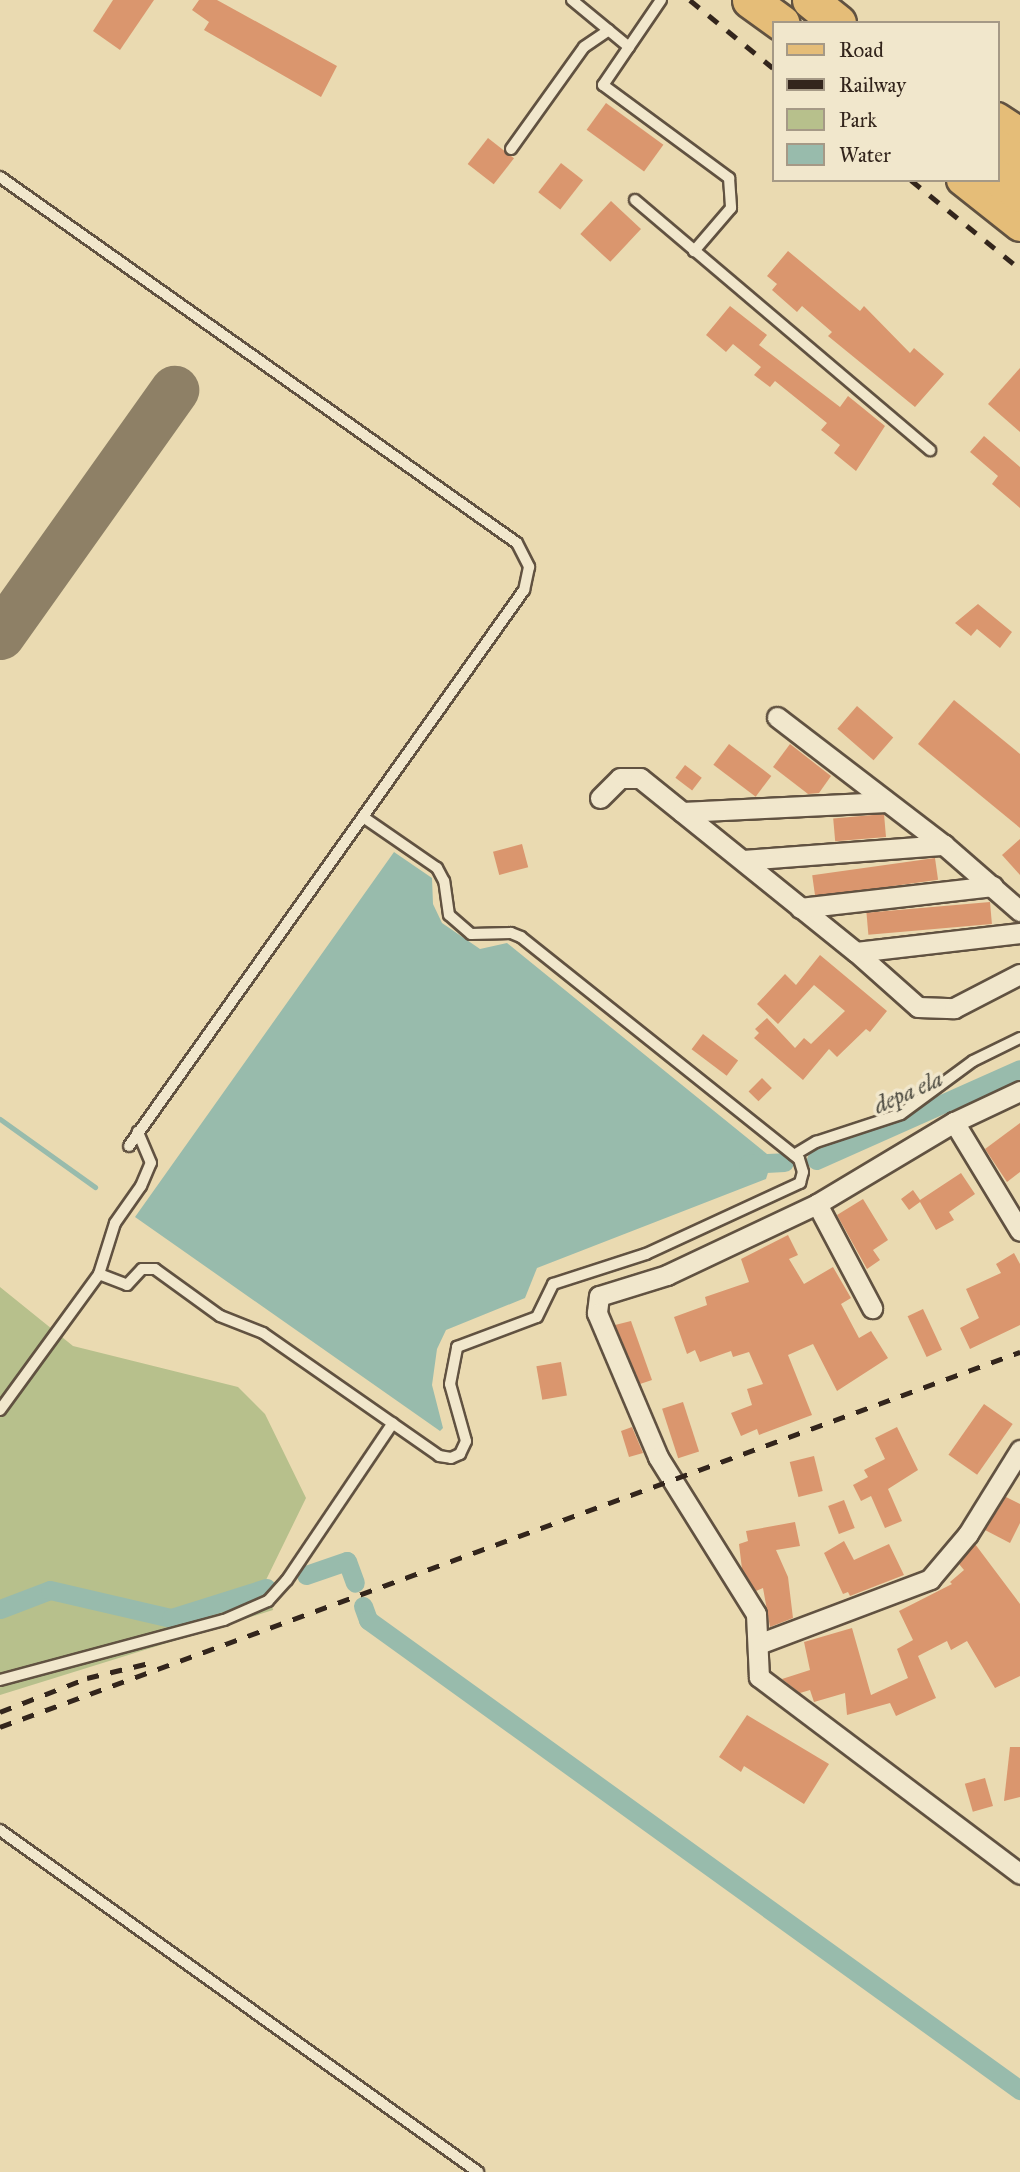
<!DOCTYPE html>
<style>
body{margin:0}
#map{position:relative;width:1020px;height:2172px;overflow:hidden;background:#eadab1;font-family:"IM FELL Great Primer",serif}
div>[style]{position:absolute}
.green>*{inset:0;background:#b7c08c}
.water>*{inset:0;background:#98bbac}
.stream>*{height:5px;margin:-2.5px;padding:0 2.5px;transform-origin:2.5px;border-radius:2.5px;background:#98bbac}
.canal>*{height:19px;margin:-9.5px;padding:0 9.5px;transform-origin:9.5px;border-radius:9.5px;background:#98bbac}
.taxiway>*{height:49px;margin:-24.5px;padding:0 24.5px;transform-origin:24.5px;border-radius:24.5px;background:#8e8066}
.building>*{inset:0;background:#da966e;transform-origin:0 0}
.roads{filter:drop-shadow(2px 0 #615241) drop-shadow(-2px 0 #615241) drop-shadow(0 2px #615241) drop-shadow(0 -2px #615241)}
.lane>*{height:10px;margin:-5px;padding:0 5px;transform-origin:5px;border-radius:5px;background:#f1e7cc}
.street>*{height:19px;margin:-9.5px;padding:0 9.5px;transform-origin:9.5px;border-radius:9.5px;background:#f1e7cc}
.primary>*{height:30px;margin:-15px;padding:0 15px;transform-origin:15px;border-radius:15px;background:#e5bd78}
.highway>*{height:35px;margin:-17.5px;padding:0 17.5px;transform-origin:17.5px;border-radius:17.5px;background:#e5bd78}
.rail>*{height:5px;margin-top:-2.5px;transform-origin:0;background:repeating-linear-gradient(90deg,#33251c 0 12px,transparent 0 24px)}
span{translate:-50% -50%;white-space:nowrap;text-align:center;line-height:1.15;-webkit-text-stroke:7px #f1e7cc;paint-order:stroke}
.water-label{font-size:23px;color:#4c4a40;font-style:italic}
.legend{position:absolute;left:772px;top:21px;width:228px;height:161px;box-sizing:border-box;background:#f1e7cc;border:2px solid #a59986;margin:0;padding:9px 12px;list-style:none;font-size:21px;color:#33251c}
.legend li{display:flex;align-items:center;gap:14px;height:35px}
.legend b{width:35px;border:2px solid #a59986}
</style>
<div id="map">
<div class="green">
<div style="clip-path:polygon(0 1287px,73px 1346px,238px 1387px,265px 1414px,306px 1498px,266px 1580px,273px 1610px,0 1695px)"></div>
</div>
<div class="water">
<div style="clip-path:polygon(394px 852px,432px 878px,433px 904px,442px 923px,480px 949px,507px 943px,767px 1154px,771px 1163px,766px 1179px,537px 1268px,525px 1298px,446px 1330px,437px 1349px,432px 1385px,443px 1428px,440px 1431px,135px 1217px)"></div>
</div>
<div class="stream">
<div style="left:0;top:1119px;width:117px;rotate:35.6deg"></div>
</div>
<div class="canal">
<div style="left:816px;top:1160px;width:223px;rotate:-24deg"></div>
<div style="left:748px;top:1164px;width:36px;rotate:-3deg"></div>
<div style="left:306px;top:1575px;width:43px;rotate:-18.9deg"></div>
<div style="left:347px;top:1561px;width:23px;rotate:70deg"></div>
<div style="left:363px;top:1606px;width:15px;rotate:70deg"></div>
<div style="left:368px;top:1620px;width:804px;rotate:35.79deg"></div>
<div style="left:0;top:1609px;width:53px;rotate:-20.8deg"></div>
<div style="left:50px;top:1590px;width:124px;rotate:13deg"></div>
<div style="left:171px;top:1618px;width:100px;rotate:-17.5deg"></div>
</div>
<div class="taxiway">
<div style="left:0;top:635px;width:301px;rotate:-54.6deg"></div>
</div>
<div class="building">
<div style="clip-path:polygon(113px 0,154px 0,120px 50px,93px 31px)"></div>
<div style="clip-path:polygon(199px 0,217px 0,337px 66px,321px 97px,204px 30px,209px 22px,192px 10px)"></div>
<div style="left:606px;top:103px;width:71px;height:33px;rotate:36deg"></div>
<div style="left:488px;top:138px;width:33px;height:33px;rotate:38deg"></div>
<div style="left:561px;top:163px;width:28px;height:37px;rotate:38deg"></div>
<div style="left:611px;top:201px;width:41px;height:45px;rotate:43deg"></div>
<div style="clip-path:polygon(788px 251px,860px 311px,864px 306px,910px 353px,914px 348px,944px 374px,915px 407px,828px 336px,832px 332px,802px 306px,797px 312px,772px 290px,777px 284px,767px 276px)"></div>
<div style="clip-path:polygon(730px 306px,767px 335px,759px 345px,840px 407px,848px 396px,885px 426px,856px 471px,834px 453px,840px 445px,821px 430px,827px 423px,775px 381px,770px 387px,754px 375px,761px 367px,733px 344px,726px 352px,706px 335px)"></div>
<div style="clip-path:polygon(1020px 368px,1020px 432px,988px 404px)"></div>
<div style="clip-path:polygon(984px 436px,1020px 467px,1020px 508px,992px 484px,998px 476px,970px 452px)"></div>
<div style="clip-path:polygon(978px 604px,1012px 632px,1000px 648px,977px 629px,971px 636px,955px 623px)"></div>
<div style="clip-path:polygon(954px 700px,1020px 754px,1020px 828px,918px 744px)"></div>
<div style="left:857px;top:706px;width:48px;height:30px;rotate:41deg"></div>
<div style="left:729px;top:744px;width:53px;height:26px;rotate:37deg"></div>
<div style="clip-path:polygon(790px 744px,831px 776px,819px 793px,808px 794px,773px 767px)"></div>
<div style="left:685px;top:765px;width:21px;height:16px;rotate:37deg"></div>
<div style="left:884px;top:814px;width:23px;height:51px;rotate:85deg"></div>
<div style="clip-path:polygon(1020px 839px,1020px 875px,1002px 855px)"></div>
<div style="left:522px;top:844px;width:24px;height:30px;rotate:75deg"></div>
<div style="left:935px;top:858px;width:22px;height:124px;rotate:82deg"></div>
<div style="left:990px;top:902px;width:22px;height:124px;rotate:85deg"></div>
<div style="clip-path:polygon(820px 955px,887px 1011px,870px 1032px,866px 1029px,837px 1057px,829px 1049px,803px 1080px,754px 1038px,759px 1033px,755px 1029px,767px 1018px,795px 1048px,804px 1038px,811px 1044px,845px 1011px,814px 985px,778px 1024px,757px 1004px,785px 974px,796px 985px)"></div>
<div style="left:703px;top:1034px;width:44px;height:19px;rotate:37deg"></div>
<div style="left:762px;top:1078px;width:14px;height:19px;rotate:45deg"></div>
<div style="clip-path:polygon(1020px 1123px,1020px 1172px,1007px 1182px,985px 1149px)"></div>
<div style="clip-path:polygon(961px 1173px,975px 1194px,949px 1212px,954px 1220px,936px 1230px,920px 1202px,909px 1210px,901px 1199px,913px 1190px,920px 1200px)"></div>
<div style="clip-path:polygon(863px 1199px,888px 1240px,873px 1250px,880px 1260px,867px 1269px,837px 1215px)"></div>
<div style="clip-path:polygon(788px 1235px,798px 1255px,789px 1259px,804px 1284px,833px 1267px,851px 1298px,841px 1304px,859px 1338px,871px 1331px,888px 1358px,837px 1391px,813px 1344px,788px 1355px,812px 1415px,759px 1435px,757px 1429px,741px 1436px,731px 1413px,752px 1405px,747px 1389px,763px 1384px,749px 1352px,733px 1357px,731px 1351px,700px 1362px,695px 1350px,687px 1354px,674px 1317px,707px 1305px,705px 1297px,749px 1282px,741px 1259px)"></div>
<div style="clip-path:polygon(1014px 1253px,1020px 1264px,1020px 1325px,970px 1349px,960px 1328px,979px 1318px,966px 1289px,1001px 1273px,996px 1264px)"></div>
<div style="left:923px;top:1309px;width:45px;height:17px;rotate:65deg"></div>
<div style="clip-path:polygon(631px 1321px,652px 1380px,640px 1384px,615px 1325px)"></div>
<div style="left:561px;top:1362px;width:34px;height:25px;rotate:80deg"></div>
<div style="left:683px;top:1402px;width:52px;height:22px;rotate:72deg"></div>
<div style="left:984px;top:1404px;width:35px;height:62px;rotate:35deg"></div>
<div style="clip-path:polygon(632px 1427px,643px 1453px,629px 1457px,621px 1431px)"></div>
<div style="clip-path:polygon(897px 1427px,918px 1470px,888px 1489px,902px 1521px,885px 1528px,871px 1496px,861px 1501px,853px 1485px,868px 1477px,864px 1470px,885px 1459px,875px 1438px)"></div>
<div style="left:814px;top:1456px;width:36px;height:25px;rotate:76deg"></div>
<div style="clip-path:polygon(1006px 1497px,1020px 1504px,1020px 1523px,1010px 1543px,985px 1530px)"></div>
<div style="left:844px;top:1500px;width:30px;height:17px;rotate:69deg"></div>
<div style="clip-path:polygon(795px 1522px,800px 1546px,776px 1550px,788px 1577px,793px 1618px,770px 1627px,763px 1588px,756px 1591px,742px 1569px,739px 1544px,748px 1541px,746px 1531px)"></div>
<div style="clip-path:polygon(844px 1541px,854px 1560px,889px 1544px,904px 1575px,850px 1596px,848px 1592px,843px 1594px,824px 1553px)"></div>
<div style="clip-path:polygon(975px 1544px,1020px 1604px,1020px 1676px,995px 1688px,967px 1641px,951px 1650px,947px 1641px,918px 1656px,936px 1698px,896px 1716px,890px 1703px,847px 1715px,845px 1693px,814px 1702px,810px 1690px,800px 1693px,782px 1679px,810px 1670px,804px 1642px,852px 1628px,871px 1695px,908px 1678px,897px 1649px,913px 1640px,899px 1611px,952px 1584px,950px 1582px,964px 1570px,959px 1564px)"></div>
<div style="clip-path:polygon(747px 1715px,829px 1764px,804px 1804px,744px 1766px,741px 1772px,719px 1757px)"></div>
<div style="clip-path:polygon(1010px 1747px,1020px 1747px,1020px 1797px,1004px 1801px)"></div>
<div style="left:985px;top:1778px;width:29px;height:21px;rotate:74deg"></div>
</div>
<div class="roads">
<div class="lane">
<div style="left:572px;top:0;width:74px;rotate:39.5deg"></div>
<div style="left:661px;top:0;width:103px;rotate:124.3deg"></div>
<div style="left:603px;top:85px;width:157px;rotate:36.4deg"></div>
<div style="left:729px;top:178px;width:30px;rotate:86deg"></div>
<div style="left:731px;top:208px;width:57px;rotate:130.7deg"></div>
<div style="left:511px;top:149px;width:125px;rotate:-54.4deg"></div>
<div style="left:584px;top:47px;width:30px;rotate:-34deg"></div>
<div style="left:0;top:177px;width:633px;rotate:35.3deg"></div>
<div style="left:517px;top:543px;width:27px;rotate:63deg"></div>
<div style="left:529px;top:567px;width:24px;rotate:102deg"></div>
<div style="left:524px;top:590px;width:682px;rotate:125.39deg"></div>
<div style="left:635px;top:200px;width:387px;rotate:40.3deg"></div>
<div style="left:794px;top:1155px;width:26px;rotate:-31deg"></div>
<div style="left:816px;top:1142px;width:89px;rotate:-18.2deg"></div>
<div style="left:901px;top:1114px;width:89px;rotate:-36.4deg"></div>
<div style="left:973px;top:1061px;width:52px;rotate:-26.1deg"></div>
<div style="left:99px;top:1274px;width:30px;rotate:21deg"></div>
<div style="left:127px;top:1285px;width:22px;rotate:-47deg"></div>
<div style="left:142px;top:1269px;width:13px"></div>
<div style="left:155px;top:1269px;width:80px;rotate:35.9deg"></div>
<div style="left:220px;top:1316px;width:46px;rotate:21.6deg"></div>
<div style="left:263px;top:1333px;width:215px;rotate:34.9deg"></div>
<div style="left:439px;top:1456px;width:12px;rotate:9deg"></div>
<div style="left:451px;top:1458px;width:10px;rotate:-24deg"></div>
<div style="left:460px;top:1454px;width:14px;rotate:-65deg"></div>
<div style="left:466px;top:1441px;width:59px;rotate:-105.7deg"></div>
<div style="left:450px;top:1384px;width:38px;rotate:-79deg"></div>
<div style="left:457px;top:1347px;width:85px;rotate:-20.6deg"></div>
<div style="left:537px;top:1317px;width:37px;rotate:-64deg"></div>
<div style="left:553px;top:1284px;width:98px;rotate:-17.9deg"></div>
<div style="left:646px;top:1254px;width:170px;rotate:-24.8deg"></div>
<div style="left:800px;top:1183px;width:11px;rotate:-75deg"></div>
<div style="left:803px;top:1172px;width:14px;rotate:-107deg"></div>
<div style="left:799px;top:1159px;width:356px;rotate:-141.4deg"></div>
<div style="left:521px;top:937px;width:11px;rotate:-158deg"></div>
<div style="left:511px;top:933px;width:40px;rotate:178.6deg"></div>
<div style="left:471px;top:934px;width:29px;rotate:-139deg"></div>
<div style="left:449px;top:915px;width:34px;rotate:-98deg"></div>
<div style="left:444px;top:881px;width:15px;rotate:-118deg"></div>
<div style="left:437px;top:868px;width:90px;rotate:-145.4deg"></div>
<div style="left:0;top:1410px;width:168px;rotate:-53.9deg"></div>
<div style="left:99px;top:1274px;width:53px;rotate:-72.6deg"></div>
<div style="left:115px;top:1223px;width:45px;rotate:-54.9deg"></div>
<div style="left:141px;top:1186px;width:25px;rotate:-67deg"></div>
<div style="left:151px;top:1163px;width:34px;rotate:-113deg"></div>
<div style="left:0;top:1680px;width:232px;rotate:-15deg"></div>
<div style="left:224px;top:1620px;width:48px;rotate:-23.4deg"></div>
<div style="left:268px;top:1601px;width:28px;rotate:-48deg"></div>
<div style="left:287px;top:1580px;width:189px;rotate:-56deg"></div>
<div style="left:0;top:1830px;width:588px;rotate:35.58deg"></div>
</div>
<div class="street">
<div style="left:777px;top:717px;width:210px;rotate:37.5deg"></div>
<div style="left:944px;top:845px;width:101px;rotate:41deg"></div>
<div style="left:600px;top:798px;width:28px;rotate:-45deg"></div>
<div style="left:620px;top:778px;width:20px"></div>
<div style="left:640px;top:778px;width:277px;rotate:38.9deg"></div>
<div style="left:856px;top:952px;width:83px;rotate:41.6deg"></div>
<div style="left:918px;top:1007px;width:36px;rotate:2deg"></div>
<div style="left:954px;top:1008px;width:74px;rotate:-27.3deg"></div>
<div style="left:682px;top:812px;width:205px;rotate:-2.8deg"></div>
<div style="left:743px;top:860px;width:202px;rotate:-4.3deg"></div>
<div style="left:800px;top:908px;width:194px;rotate:-6.5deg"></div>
<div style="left:856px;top:952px;width:165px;rotate:-6.6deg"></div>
<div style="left:1020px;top:1091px;width:73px;rotate:154.8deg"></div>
<div style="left:954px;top:1122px;width:160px;rotate:149.1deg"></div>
<div style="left:817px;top:1204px;width:166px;rotate:154.7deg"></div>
<div style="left:667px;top:1275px;width:71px;rotate:162.8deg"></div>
<div style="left:599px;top:1296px;width:17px;rotate:97deg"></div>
<div style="left:597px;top:1313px;width:156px;rotate:67deg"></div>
<div style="left:658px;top:1457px;width:185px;rotate:58deg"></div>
<div style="left:756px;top:1614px;width:63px;rotate:87.3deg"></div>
<div style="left:759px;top:1677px;width:327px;rotate:37deg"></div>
<div style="left:954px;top:1122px;width:127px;rotate:58.8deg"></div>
<div style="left:817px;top:1204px;width:118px;rotate:62.1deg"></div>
<div style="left:761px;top:1643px;width:181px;rotate:-20.7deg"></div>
<div style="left:930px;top:1579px;width:59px;rotate:-49.8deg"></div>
<div style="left:968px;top:1534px;width:99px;rotate:-58.2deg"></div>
</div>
<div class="primary">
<div style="left:997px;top:118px;width:27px;rotate:33deg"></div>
<div style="left:962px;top:180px;width:74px;rotate:38.4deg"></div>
</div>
<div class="highway">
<div style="left:750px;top:0;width:39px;rotate:36deg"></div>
<div style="left:810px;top:0;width:36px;rotate:39deg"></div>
<div style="left:997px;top:147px;width:29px;rotate:36deg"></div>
<div style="left:997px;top:177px;width:29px;rotate:36deg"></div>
</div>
</div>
<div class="rail">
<div style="left:690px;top:0;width:107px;rotate:39.3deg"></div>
<div style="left:911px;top:180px;width:141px;rotate:39.2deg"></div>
<div style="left:0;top:1712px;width:93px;rotate:-21.3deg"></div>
<div style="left:87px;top:1678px;width:64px;rotate:-13.6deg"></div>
<div style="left:0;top:1727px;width:1087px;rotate:-20.19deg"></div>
</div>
<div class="water-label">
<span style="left:908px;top:1092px;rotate:-24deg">depa ela</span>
</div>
<ul class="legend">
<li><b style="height:9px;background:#e5bd78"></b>Road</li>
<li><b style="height:9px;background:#33251c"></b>Railway</li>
<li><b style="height:19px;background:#b7c08c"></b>Park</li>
<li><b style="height:19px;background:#98bbac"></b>Water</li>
</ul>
</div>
